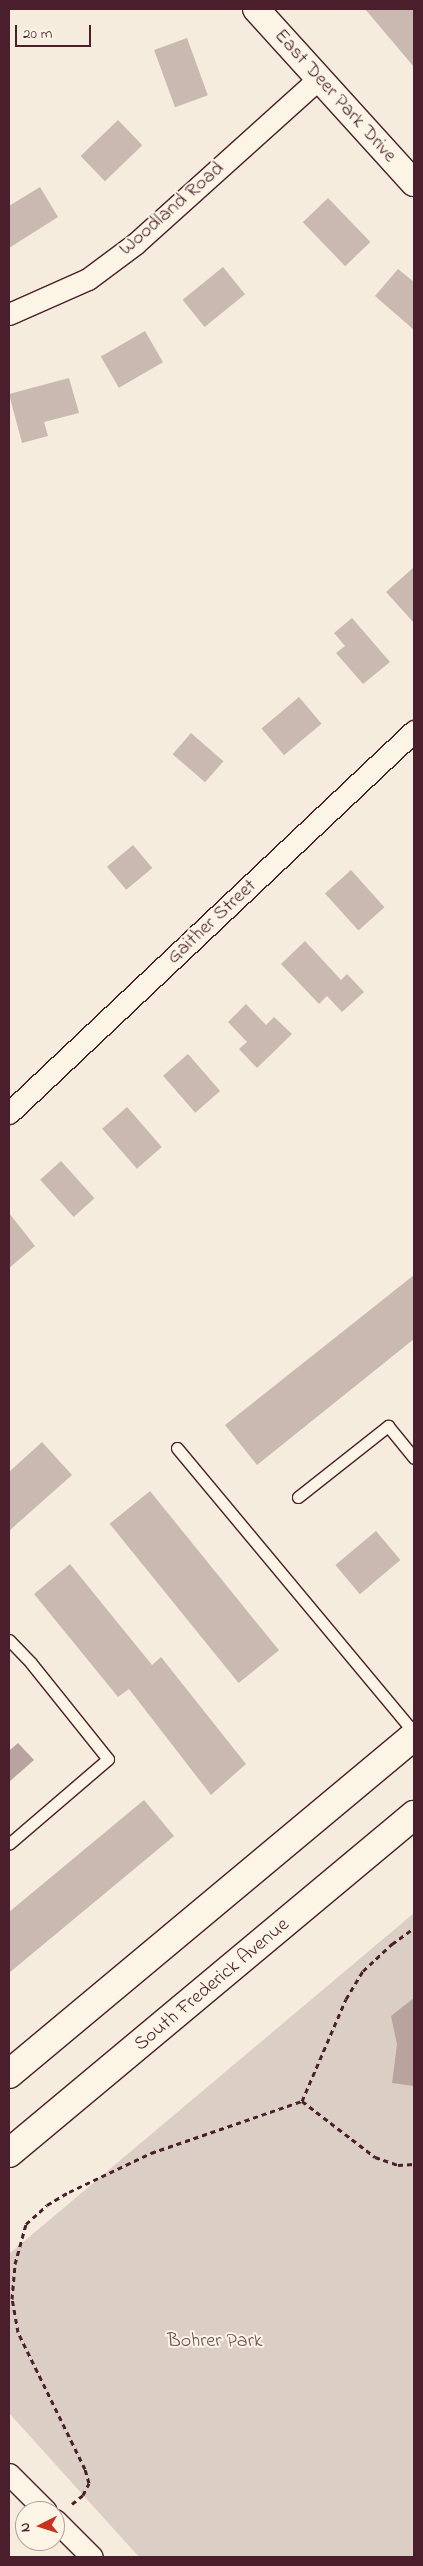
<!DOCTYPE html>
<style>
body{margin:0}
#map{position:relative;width:423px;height:2566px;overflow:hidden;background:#f5ecde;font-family:"Indie Flower",sans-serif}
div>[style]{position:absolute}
.green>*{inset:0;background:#dbcec4}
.water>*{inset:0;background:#b8a39e}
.building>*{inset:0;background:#cab9b1;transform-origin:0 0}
.path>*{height:3px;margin-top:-1.5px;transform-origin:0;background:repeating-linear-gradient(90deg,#4a1f2b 0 5px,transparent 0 9px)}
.roads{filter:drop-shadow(1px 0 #4a1f2b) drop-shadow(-1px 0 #4a1f2b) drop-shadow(0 1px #4a1f2b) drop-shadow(0 -1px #4a1f2b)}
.service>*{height:11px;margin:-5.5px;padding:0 5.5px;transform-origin:5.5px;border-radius:5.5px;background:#fcf5e5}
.minor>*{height:21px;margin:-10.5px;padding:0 10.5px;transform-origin:10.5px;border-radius:10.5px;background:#fcf5e5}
.tertiary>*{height:26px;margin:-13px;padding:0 13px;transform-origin:13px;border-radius:13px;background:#fcf5e5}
.primary>*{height:28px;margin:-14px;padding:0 14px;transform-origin:14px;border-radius:14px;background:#fcf5e5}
span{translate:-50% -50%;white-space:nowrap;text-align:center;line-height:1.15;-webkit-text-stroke:4px #fcf5e5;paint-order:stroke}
.street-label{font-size:20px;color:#4a1f2b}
.park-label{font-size:20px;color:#6e4b51}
.frame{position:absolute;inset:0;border:10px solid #4a1f2b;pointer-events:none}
.north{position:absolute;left:15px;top:2501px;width:50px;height:50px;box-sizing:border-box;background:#fcf5e5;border:1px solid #b59f9b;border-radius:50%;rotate:265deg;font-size:14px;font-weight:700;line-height:20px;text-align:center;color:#4a1f2b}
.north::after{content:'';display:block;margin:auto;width:18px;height:22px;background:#c8321e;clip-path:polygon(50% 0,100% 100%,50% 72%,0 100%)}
.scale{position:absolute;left:15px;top:25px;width:76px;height:22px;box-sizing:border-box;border:2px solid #4a1f2b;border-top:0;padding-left:6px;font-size:15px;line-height:18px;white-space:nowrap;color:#4a1f2b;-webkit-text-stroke:4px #fcf5e5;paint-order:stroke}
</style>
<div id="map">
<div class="green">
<div style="clip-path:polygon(414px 1913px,414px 2557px,139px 2557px,9px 2413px,9px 2254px)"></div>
</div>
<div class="water">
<div style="clip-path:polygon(18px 1743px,34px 1760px,9px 1782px,9px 1751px)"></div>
<div style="clip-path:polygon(414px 1998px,414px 2086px,392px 2083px,397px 2044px,391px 2016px)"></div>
</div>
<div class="building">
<div style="clip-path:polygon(365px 9px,414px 9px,414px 67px)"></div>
<div style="left:187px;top:38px;width:61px;height:35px;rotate:70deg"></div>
<div style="left:118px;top:120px;width:35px;height:52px;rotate:46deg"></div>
<div style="clip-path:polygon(40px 187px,58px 217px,9px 248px,9px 206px)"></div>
<div style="left:328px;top:198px;width:61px;height:35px;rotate:46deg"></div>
<div style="left:223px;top:267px;width:35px;height:52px;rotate:51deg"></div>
<div style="clip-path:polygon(398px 269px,414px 282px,414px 330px,375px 296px)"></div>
<div style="left:145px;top:331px;width:36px;height:51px;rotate:60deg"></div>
<div style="clip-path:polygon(69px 378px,79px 413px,44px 422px,48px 436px,22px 443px,9px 394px)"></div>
<div style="clip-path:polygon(414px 567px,414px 623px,386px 592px)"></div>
<div style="clip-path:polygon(352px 618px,390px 662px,363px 684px,336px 653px,345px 646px,334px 633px)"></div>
<div style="left:299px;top:697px;width:35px;height:49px;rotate:50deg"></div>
<div style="left:191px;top:733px;width:43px;height:28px;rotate:41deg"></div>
<div style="left:133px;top:845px;width:30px;height:34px;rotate:50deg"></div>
<div style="left:351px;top:870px;width:50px;height:35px;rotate:48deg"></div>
<div style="clip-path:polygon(305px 941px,341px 980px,347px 974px,364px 992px,342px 1012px,327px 996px,319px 1004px,281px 964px)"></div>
<div style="clip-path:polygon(246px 1004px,266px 1025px,274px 1017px,292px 1034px,257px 1068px,239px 1049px,247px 1042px,228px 1022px)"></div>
<div style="left:188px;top:1054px;width:49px;height:33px;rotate:49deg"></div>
<div style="left:127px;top:1107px;width:53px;height:33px;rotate:49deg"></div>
<div style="left:61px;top:1161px;width:50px;height:28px;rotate:48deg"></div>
<div style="clip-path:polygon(9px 1213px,35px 1246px,9px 1268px)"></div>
<div style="clip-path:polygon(414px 1275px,414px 1339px,257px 1465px,225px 1425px)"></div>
<div style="clip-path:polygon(42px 1442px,72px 1475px,9px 1531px,9px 1472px)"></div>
<div style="left:150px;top:1491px;width:205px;height:52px;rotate:51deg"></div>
<div style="left:376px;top:1531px;width:38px;height:53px;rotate:50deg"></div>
<div style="clip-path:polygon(70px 1564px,152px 1665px,161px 1657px,246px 1764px,211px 1795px,129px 1689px,118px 1697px,34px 1594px)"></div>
<div style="clip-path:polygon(144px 1800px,174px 1836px,9px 1973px,9px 1912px)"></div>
</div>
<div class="path">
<div style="left:302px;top:2101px;width:92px;rotate:37.5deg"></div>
<div style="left:375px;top:2157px;width:24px;rotate:19deg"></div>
<div style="left:398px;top:2165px;width:16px;rotate:-4deg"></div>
<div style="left:72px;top:2504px;width:14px;rotate:-39deg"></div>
<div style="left:83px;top:2495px;width:13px;rotate:-63deg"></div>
<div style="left:89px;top:2483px;width:15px;rotate:-106deg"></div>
<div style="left:85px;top:2469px;width:153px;rotate:-116.1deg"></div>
<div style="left:18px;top:2332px;width:34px;rotate:-100deg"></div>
<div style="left:12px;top:2299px;width:35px;rotate:-85deg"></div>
<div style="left:15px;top:2264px;width:41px;rotate:-74.6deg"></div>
<div style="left:26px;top:2224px;width:28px;rotate:-42deg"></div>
<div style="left:47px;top:2205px;width:26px;rotate:-31deg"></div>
<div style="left:69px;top:2192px;width:91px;rotate:-25.4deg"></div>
<div style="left:151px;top:2153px;width:160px;rotate:-19deg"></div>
<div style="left:302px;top:2101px;width:111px;rotate:-66.7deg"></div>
<div style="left:346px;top:1999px;width:33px;rotate:-59deg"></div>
<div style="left:363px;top:1971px;width:40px;rotate:-43deg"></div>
<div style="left:392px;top:1944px;width:27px;rotate:-36deg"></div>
</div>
<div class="roads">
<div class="service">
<div style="left:177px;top:1448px;width:370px;rotate:50.2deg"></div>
<div style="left:298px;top:1497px;width:115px;rotate:-38.3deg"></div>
<div style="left:388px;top:1426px;width:41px;rotate:50.9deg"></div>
<div style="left:9px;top:1640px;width:32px;rotate:46deg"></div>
<div style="left:31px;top:1663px;width:123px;rotate:51.3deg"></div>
<div style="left:108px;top:1759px;width:130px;rotate:139.4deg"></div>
</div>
<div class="minor">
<div style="left:9px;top:314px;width:86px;rotate:-23.9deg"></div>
<div style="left:88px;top:279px;width:59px;rotate:-36.7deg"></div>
<div style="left:135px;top:244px;width:246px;rotate:-42deg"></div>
<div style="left:9px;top:1113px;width:557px;rotate:-43.33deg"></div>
<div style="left:9px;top:2474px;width:52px;rotate:45deg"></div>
<div style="left:55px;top:2520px;width:52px;rotate:45deg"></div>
</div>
<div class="tertiary">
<div style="left:256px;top:9px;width:235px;rotate:47.8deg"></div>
</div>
<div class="primary">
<div style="left:9px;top:2074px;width:528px;rotate:-39.85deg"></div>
<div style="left:9px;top:2153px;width:528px;rotate:-39.85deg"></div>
</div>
</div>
<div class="street-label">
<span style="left:335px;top:96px;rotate:48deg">East Deer Park Drive</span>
<span style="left:172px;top:209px;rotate:-41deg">Woodland Road</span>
<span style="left:212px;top:922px;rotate:-43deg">Gaither Street</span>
<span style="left:212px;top:1985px;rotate:-40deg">South Frederick Avenue</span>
</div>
<div class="park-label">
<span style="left:215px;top:2341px">Bohrer Park</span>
</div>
<div class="frame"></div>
<div class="north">N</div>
<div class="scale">20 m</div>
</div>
